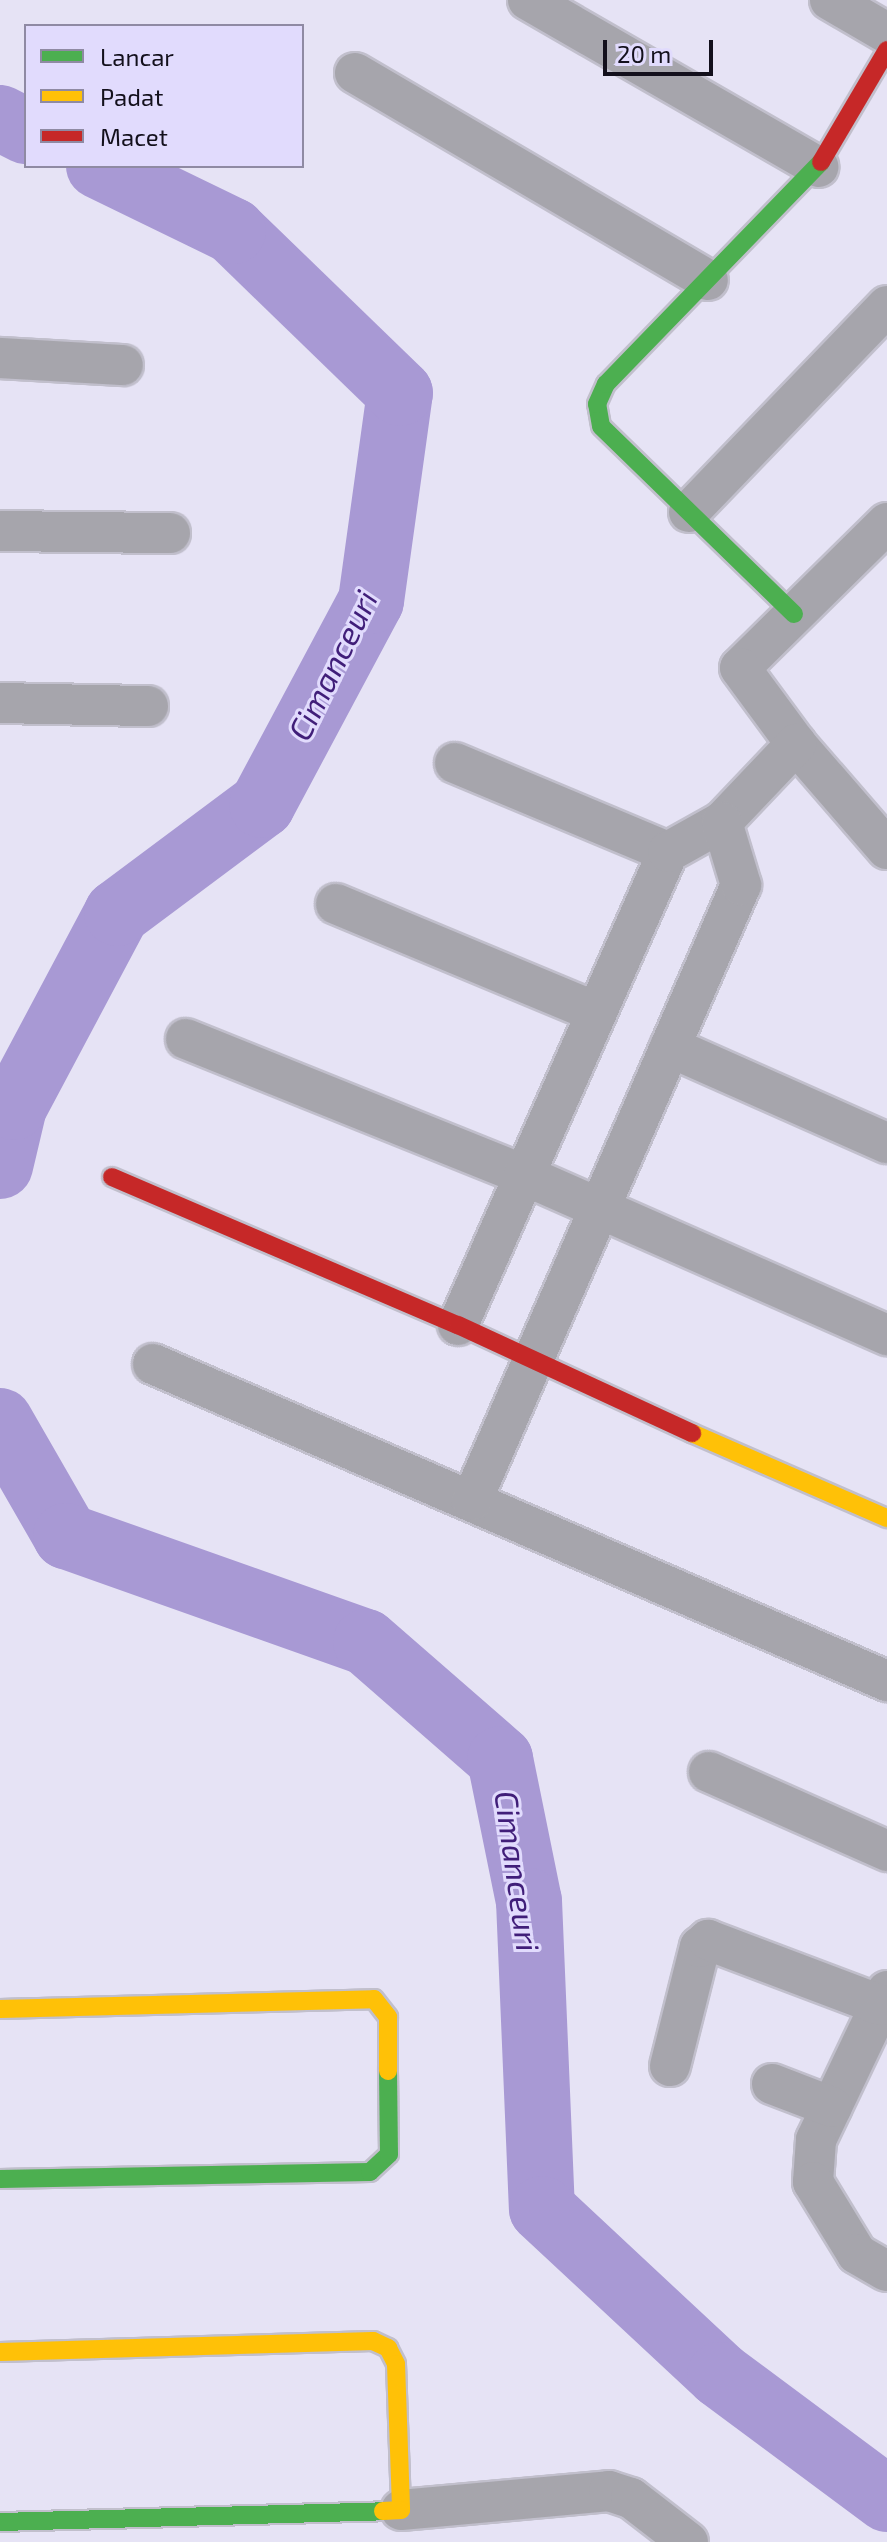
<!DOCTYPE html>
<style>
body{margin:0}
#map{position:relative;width:887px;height:2542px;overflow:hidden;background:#e6e3f5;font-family:"Exo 2",sans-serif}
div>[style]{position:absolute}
.river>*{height:66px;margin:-33px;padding:0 33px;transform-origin:33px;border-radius:33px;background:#a899d4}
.roads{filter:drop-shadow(2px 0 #c1bfcc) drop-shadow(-2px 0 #c1bfcc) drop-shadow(0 2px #c1bfcc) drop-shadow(0 -2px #c1bfcc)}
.street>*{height:40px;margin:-20px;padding:0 20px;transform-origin:20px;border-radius:20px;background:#a6a5ac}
.fast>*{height:18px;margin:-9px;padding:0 9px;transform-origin:9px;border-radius:9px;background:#4caf50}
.slow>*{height:18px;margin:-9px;padding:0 9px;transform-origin:9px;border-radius:9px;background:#ffc107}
.jam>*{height:18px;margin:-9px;padding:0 9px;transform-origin:9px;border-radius:9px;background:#c62828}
span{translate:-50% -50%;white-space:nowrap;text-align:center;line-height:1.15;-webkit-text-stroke:6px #e1dbfd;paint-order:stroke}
.water-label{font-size:32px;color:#401e79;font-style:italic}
.legend{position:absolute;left:24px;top:24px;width:280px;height:144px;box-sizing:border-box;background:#e1dbfd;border:2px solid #8f8aa3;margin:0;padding:10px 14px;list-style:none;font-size:24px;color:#13101c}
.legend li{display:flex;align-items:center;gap:16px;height:40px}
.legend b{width:40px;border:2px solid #8f8aa3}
.scale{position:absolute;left:603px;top:40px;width:110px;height:36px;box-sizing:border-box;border:4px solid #13101c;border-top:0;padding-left:10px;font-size:24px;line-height:28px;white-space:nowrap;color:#13101c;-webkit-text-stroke:6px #e1dbfd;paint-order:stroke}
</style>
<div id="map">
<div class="river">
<div style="left:0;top:118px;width:29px;rotate:27deg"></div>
<div style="left:0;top:1166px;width:61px;rotate:-76.7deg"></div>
<div style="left:14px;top:1107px;width:220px;rotate:-62deg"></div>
<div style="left:117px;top:913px;width:181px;rotate:-36.7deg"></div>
<div style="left:262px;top:805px;width:231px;rotate:-61.9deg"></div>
<div style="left:371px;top:601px;width:210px;rotate:-82.1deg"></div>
<div style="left:400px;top:393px;width:233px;rotate:-135.9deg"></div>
<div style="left:233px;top:231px;width:149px;rotate:-154.1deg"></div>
<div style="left:0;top:1421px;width:133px;rotate:60.1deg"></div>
<div style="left:66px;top:1536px;width:318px;rotate:19.5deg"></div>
<div style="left:366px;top:1642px;width:178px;rotate:41.1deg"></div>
<div style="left:500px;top:1759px;width:145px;rotate:78.5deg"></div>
<div style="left:529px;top:1901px;width:308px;rotate:87.6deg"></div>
<div style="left:542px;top:2209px;width:243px;rotate:43deg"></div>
<div style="left:720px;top:2375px;width:208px;rotate:36.6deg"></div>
</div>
<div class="roads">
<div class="street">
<div style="left:528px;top:0;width:335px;rotate:29.9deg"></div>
<div style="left:830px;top:0;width:66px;rotate:30.1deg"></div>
<div style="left:355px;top:73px;width:409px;rotate:30.4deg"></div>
<div style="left:0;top:358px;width:123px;rotate:3.3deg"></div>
<div style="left:689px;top:512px;width:286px;rotate:-46.1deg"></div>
<div style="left:887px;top:523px;width:206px;rotate:135.4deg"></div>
<div style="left:740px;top:668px;width:94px;rotate:53.6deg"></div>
<div style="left:796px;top:744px;width:139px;rotate:49.1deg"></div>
<div style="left:0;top:531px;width:170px;rotate:0.7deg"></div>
<div style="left:0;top:703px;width:148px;rotate:1.2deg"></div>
<div style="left:455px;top:763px;width:231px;rotate:22.7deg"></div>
<div style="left:336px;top:904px;width:282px;rotate:22.6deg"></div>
<div style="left:186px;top:1039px;width:364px;rotate:21.9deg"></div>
<div style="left:524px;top:1175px;width:397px;rotate:23.8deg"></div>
<div style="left:670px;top:1047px;width:237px;rotate:23.9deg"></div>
<div style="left:458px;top:1325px;width:518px;rotate:-66.06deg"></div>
<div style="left:668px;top:852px;width:62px;rotate:-29.1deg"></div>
<div style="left:722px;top:822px;width:108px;rotate:-46.5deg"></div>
<div style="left:153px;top:1364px;width:800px;rotate:23.36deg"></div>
<div style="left:472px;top:1500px;width:671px;rotate:-66.38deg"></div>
<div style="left:741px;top:885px;width:66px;rotate:-106.8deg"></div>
<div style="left:709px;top:1772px;width:195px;rotate:23.9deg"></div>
<div style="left:887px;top:1991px;width:165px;rotate:115.5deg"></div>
<div style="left:816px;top:2140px;width:42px;rotate:94.1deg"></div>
<div style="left:813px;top:2182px;width:84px;rotate:58.6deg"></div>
<div style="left:857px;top:2254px;width:34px;rotate:30deg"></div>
<div style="left:670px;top:2066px;width:123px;rotate:-75.9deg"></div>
<div style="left:700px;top:1947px;width:11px;rotate:-41deg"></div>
<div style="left:708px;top:1940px;width:184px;rotate:20.7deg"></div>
<div style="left:772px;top:2084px;width:64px;rotate:21deg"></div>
<div style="left:401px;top:2510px;width:209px;rotate:-5.2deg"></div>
<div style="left:609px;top:2491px;width:23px;rotate:18deg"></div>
<div style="left:631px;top:2498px;width:72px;rotate:37.7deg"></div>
</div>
<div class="fast">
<div style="left:794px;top:614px;width:269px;rotate:-135.8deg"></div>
<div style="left:601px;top:426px;width:22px;rotate:-100deg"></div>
<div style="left:597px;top:404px;width:22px;rotate:-66deg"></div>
<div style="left:606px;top:384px;width:309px;rotate:-45.9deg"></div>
<div style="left:0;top:2179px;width:370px;rotate:-1.1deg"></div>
<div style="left:370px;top:2172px;width:26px;rotate:-43deg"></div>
<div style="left:389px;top:2154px;width:83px;rotate:-90.7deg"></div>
<div style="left:0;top:2522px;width:383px;rotate:-1.6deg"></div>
</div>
<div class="slow">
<div style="left:692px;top:1433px;width:213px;rotate:23.6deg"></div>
<div style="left:0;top:2009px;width:374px;rotate:-1.5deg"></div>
<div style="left:374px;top:1999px;width:23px;rotate:52deg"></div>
<div style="left:388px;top:2017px;width:54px;rotate:90deg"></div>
<div style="left:0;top:2352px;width:373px;rotate:-1.7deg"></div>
<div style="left:373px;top:2341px;width:17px;rotate:25deg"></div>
<div style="left:388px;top:2348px;width:18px;rotate:63deg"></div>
<div style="left:396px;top:2364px;width:146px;rotate:88deg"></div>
<div style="left:401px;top:2510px;width:18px;rotate:177deg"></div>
</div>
<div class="jam">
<div style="left:821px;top:162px;width:130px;rotate:-59.5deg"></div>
<div style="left:112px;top:1177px;width:376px;rotate:23.2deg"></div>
<div style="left:458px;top:1325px;width:258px;rotate:24.8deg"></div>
</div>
</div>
<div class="water-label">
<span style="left:332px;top:665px;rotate:-64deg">Cimanceuri</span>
<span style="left:518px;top:1871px;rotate:82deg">Cimanceuri</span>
</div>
<ul class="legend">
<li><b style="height:10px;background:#4caf50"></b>Lancar</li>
<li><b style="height:10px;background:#ffc107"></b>Padat</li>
<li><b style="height:10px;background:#c62828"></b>Macet</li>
</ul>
<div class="scale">20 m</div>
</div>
